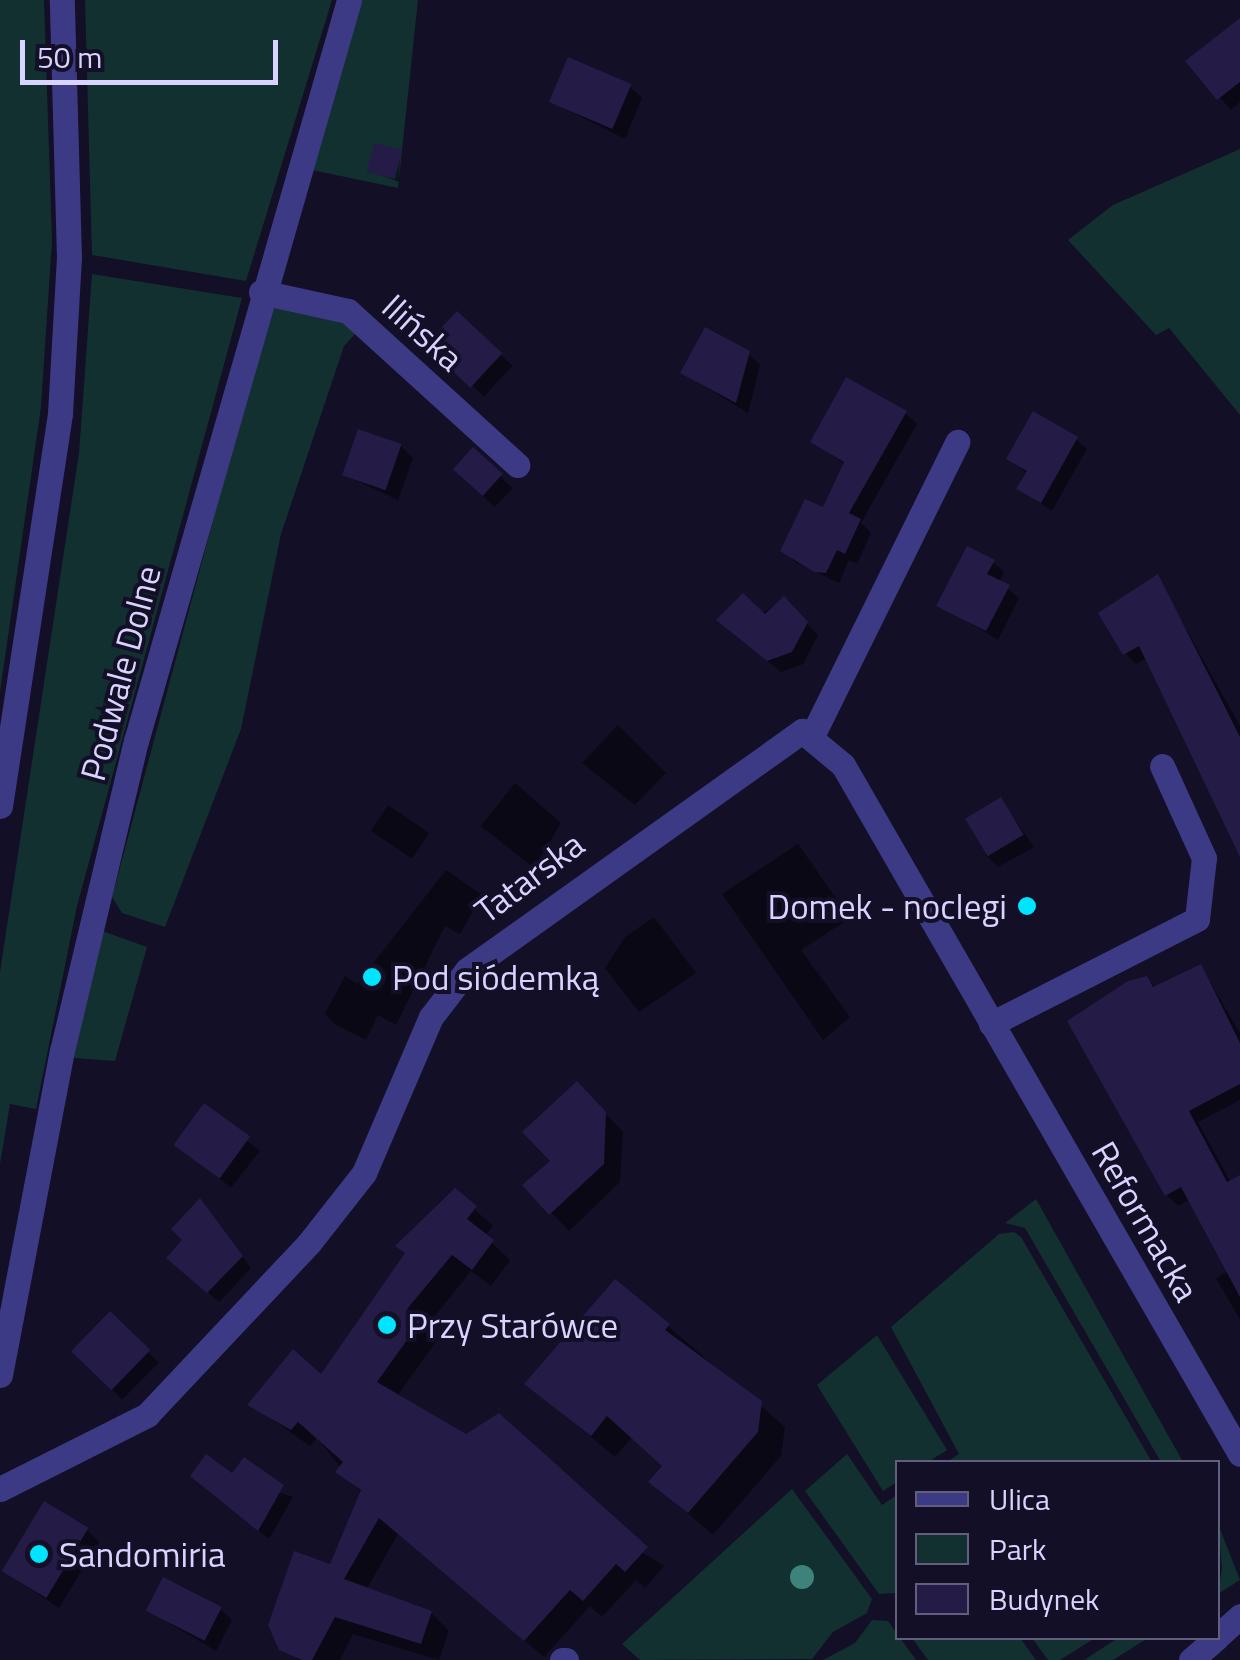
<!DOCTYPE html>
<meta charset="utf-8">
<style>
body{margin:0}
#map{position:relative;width:1240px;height:1660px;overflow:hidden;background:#130f26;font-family:"Titillium Web",sans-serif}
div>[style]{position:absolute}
.green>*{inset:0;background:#12302f}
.shadow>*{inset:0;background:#0007;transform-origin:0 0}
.building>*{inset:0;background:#241b47;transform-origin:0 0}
.minor>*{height:25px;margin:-12.5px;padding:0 12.5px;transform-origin:12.5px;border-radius:12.5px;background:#3d3a85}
.trees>*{width:24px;height:24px;margin:-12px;border-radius:50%;background:#3d827b}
.dots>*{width:28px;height:28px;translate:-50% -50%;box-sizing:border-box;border:5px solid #130f26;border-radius:50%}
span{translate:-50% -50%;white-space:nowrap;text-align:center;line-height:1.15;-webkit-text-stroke:8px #130f26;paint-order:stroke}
.street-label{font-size:35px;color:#d9d4ff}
.poi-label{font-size:35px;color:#d9d4ff}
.right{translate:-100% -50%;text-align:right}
.left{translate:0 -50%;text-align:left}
.legend{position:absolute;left:895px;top:1460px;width:325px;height:180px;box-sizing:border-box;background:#130f26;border:2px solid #625e7d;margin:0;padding:12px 18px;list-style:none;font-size:30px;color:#d9d4ff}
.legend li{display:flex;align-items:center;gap:20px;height:50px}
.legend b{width:50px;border:2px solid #625e7d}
.scale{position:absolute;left:20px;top:40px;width:258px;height:45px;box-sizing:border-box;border:5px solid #d9d4ff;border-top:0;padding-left:12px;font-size:30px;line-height:35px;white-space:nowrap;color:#d9d4ff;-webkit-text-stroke:8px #130f26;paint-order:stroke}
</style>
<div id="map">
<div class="green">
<div style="clip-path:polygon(0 0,44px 0,52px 241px,41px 407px,0 692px)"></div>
<div style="clip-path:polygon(85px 0,332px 0,246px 281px,92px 255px)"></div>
<div style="clip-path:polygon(359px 0,418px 0,398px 188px,312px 170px)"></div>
<div style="clip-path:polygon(1240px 149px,1240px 415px,1169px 328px,1156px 335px,1068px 240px,1113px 205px)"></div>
<div style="clip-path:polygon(92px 274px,242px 298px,77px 906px,36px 1109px,10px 1104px,0 1164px,0 972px,79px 453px)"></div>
<div style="clip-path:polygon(281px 305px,343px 316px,359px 330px,344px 346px,281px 534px,241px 729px,165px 927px,122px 913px,112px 897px,270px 308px)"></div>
<div style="clip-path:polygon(102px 931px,147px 947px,115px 1061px,74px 1058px)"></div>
<div style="clip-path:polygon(1036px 1199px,1183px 1462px,1161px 1462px,1025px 1228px,1005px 1223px)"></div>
<div style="clip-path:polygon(1014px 1232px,1021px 1237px,1152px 1462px,947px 1462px,959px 1454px,891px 1327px,999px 1234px)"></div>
<div style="clip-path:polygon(877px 1335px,947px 1450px,928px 1462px,898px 1462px,897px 1482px,883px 1491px,817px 1385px)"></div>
<div style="clip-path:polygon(847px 1454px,882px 1505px,897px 1495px,895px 1593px,879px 1594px,805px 1491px)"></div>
<div style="clip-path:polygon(792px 1489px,872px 1599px,867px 1613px,833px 1632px,812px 1659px,640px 1660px,622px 1644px)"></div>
<div style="clip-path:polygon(1218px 1524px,1240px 1580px,1218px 1594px,1222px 1568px)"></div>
<div style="clip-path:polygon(872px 1620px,888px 1621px,916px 1660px,823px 1660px,855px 1643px)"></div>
<div style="clip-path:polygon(912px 1638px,1020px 1638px,1036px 1660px,928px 1660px)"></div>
<div style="clip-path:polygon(1032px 1638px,1095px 1638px,1060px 1660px,1048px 1660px)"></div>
<div style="clip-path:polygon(1118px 1638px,1148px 1638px,1113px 1660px,1084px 1660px)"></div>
</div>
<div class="shadow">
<div style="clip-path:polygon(1240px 25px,1240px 102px,1231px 110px,1188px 61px)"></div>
<div style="clip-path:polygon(630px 87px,642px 98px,625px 139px,552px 102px)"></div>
<div style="clip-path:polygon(400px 152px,399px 182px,370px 171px)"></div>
<div style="left:457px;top:314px;width:76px;height:42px;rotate:43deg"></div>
<div style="clip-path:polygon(748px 353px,760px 365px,748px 413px,683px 373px)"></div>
<div style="clip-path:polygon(905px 413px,917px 424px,861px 523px,871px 533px,857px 564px,849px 560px,839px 583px,795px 562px,783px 550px,824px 510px,846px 465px,813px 442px)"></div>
<div style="clip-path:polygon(1076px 439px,1087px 449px,1052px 511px,1019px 489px,1028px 474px,1009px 459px)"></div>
<div style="clip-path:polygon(401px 446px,413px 458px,398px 500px,345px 475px)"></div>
<div style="left:473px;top:450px;width:55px;height:26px;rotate:44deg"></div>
<div style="clip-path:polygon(993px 562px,1004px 572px,999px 582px,1019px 598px,998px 640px,940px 605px)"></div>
<div style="clip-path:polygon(1157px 577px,1240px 726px,1240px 851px,1147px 658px,1136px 664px,1125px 653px)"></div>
<div style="clip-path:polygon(784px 600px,818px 635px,803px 664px,781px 672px,731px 632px)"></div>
<div style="clip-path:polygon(618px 725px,666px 773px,635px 805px,582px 763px)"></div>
<div style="clip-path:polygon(515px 783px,561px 823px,534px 868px,481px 826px)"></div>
<div style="clip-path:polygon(1001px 800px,1034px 847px,998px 867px,986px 855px)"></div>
<div style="left:388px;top:805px;width:50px;height:31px;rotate:34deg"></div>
<div style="clip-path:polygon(798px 844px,850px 918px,801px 950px,850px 1017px,823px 1040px,722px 894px)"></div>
<div style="clip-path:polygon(446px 870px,482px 895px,460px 934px,445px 926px,396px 1025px,378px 1015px,366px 1040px,336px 1025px,325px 1014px,345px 976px,357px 984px)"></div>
<div style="clip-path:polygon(654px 917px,696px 973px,639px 1012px,605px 968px,625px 937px)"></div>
<div style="clip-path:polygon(1201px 967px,1240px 1033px,1240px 1100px,1198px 1122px,1231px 1183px,1240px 1178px,1240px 1320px,1216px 1278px,1229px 1271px,1190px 1199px,1178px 1206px,1167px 1195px,1070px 1022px,1146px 978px,1156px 988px)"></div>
<div style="clip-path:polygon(577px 1084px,623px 1132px,620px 1182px,569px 1231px,525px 1185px,554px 1161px)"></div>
<div style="left:204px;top:1107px;width:71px;height:47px;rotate:38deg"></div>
<div style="clip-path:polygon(455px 1192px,493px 1226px,485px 1236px,510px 1260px,491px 1286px,471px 1271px,426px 1327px,438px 1339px,397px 1396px,664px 1566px,645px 1588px,636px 1580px,602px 1617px,590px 1606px,544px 1657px,398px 1534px,366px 1590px,431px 1613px,449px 1631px,439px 1660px,353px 1634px,340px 1660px,299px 1660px,273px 1637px,295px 1554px,331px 1567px,362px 1494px,317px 1438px,310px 1446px,251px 1404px,322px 1378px)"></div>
<div style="clip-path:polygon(200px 1202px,251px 1268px,219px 1302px,179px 1267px)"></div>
<div style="left:110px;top:1314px;width:69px;height:52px;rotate:45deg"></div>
<div style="clip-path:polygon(668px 1326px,785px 1427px,781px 1456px,713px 1535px,652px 1482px,665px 1467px,632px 1437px,615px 1457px,528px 1384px)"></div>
<div style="clip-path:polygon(233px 1477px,293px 1497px,269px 1539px,203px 1486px)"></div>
<div style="clip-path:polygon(87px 1530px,99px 1542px,59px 1608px,5px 1572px)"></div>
<div style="clip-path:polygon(220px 1609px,232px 1620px,216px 1651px,149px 1611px)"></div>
</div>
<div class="building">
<div style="clip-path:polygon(1240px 18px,1240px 82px,1217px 100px,1185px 61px)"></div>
<div style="left:568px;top:57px;width:69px;height:49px;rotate:23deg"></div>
<div style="left:374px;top:143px;width:29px;height:30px;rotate:14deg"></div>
<div style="left:457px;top:311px;width:62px;height:47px;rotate:43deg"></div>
<div style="clip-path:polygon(705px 327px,750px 351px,736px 403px,680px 373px)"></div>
<div style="clip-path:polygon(846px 377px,907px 411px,849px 513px,861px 519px,845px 554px,837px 550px,826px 573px,814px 572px,780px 551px,805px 499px,823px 507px,844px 462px,810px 442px)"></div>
<div style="clip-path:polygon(1033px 411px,1078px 437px,1041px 503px,1016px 489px,1027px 471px,1006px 459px)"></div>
<div style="left:358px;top:429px;width:46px;height:49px;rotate:19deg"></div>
<div style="left:473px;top:447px;width:40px;height:30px;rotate:42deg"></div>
<div style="clip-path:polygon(967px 546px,995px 560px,987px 574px,1010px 585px,986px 631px,936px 606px)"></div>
<div style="clip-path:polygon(1158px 574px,1240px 737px,1240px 857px,1139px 646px,1123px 655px,1098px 613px)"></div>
<div style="clip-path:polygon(743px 593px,765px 614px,784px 596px,808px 622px,792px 652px,767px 661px,716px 620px)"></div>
<div style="left:1001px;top:797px;width:44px;height:42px;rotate:59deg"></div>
<div style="clip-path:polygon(1201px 964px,1240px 1043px,1240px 1084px,1189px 1111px,1227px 1182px,1240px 1175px,1240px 1297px,1181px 1187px,1165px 1196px,1067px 1021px,1128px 981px,1147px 976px,1153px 987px)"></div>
<div style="clip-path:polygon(577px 1081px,606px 1112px,604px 1164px,549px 1215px,522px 1185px,550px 1161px,522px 1132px)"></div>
<div style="left:204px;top:1103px;width:57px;height:52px;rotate:36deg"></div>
<div style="clip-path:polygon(455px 1188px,477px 1206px,467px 1219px,494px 1240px,472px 1270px,452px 1255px,407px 1309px,422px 1319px,377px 1382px,466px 1434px,499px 1413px,648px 1547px,625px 1572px,616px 1564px,583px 1601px,570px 1590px,524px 1641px,379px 1518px,344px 1579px,432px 1611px,421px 1644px,335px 1617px,312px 1660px,302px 1660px,279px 1650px,268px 1625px,294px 1551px,330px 1564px,361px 1490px,335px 1472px,343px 1462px,298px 1422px,291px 1430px,247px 1405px,293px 1349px,321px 1374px,405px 1253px,395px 1246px)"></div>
<div style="clip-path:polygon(200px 1198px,243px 1256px,207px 1293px,166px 1258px,182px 1240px,171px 1229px)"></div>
<div style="clip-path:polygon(615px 1279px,670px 1324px,665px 1330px,762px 1401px,758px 1432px,688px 1513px,648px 1482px,662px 1466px,607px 1416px,591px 1436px,524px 1384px)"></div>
<div style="left:110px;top:1311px;width:56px;height:56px;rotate:44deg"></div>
<div style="clip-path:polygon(206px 1454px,232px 1473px,244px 1457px,284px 1485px,258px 1531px,190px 1476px)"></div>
<div style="left:44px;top:1501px;width:52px;height:82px;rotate:31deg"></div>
<div style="left:163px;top:1577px;width:66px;height:38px;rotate:27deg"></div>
</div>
<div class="minor">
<div style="left:261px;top:292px;width:89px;rotate:12.3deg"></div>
<div style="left:348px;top:311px;width:229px;rotate:42.3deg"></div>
<div style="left:813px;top:734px;width:326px;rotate:-63.7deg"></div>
<div style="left:0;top:806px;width:398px;rotate:-81.3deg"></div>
<div style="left:60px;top:413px;width:155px;rotate:-86.7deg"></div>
<div style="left:69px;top:258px;width:258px;rotate:-91.6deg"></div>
<div style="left:991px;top:1024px;width:231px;rotate:-27deg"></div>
<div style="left:1197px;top:919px;width:61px;rotate:-83.5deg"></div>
<div style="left:1204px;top:858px;width:101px;rotate:-114.5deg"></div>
<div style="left:0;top:1375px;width:330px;rotate:-79.2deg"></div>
<div style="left:62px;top:1051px;width:319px;rotate:-76.6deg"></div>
<div style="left:136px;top:741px;width:771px;rotate:-73.96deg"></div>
<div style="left:0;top:1489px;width:165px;rotate:-26.7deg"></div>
<div style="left:147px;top:1415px;width:236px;rotate:-46.7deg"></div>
<div style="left:309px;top:1243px;width:89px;rotate:-51.8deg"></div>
<div style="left:364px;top:1173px;width:170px;rotate:-66.8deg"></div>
<div style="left:431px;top:1017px;width:59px;rotate:-52.5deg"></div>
<div style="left:467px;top:970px;width:412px;rotate:-35.5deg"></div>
<div style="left:802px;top:731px;width:53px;rotate:39.7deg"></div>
<div style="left:843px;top:765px;width:795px;rotate:60.05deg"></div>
<div style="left:1218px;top:1636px;width:30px;rotate:-42deg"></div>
<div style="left:562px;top:1660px;width:4px"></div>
<div style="left:1191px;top:1660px;width:33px;rotate:-41deg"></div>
</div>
<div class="trees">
<div style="left:802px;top:1577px"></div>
</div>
<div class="dots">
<div style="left:1027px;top:906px;background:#00e5ff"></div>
<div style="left:372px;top:977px;background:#00e5ff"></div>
<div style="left:387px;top:1325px;background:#00e5ff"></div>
<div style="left:39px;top:1554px;background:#00e5ff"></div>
</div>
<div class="street-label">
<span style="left:423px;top:332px;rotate:42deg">Ilińska</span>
<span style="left:120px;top:673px;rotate:-75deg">Podwale Dolne</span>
<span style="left:529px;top:877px;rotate:-37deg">Tatarska</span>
<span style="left:1146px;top:1221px;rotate:60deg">Reformacka</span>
</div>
<div class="poi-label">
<span class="right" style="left:1007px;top:906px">Domek - noclegi</span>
<span class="left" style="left:392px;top:977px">Pod siódemką</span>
<span class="left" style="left:407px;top:1325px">Przy Starówce</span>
<span class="left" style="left:59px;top:1554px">Sandomiria</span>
</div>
<ul class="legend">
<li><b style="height:12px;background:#3d3a85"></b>Ulica</li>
<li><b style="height:28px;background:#12302f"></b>Park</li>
<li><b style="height:28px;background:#241b47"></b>Budynek</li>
</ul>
<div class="scale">50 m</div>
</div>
